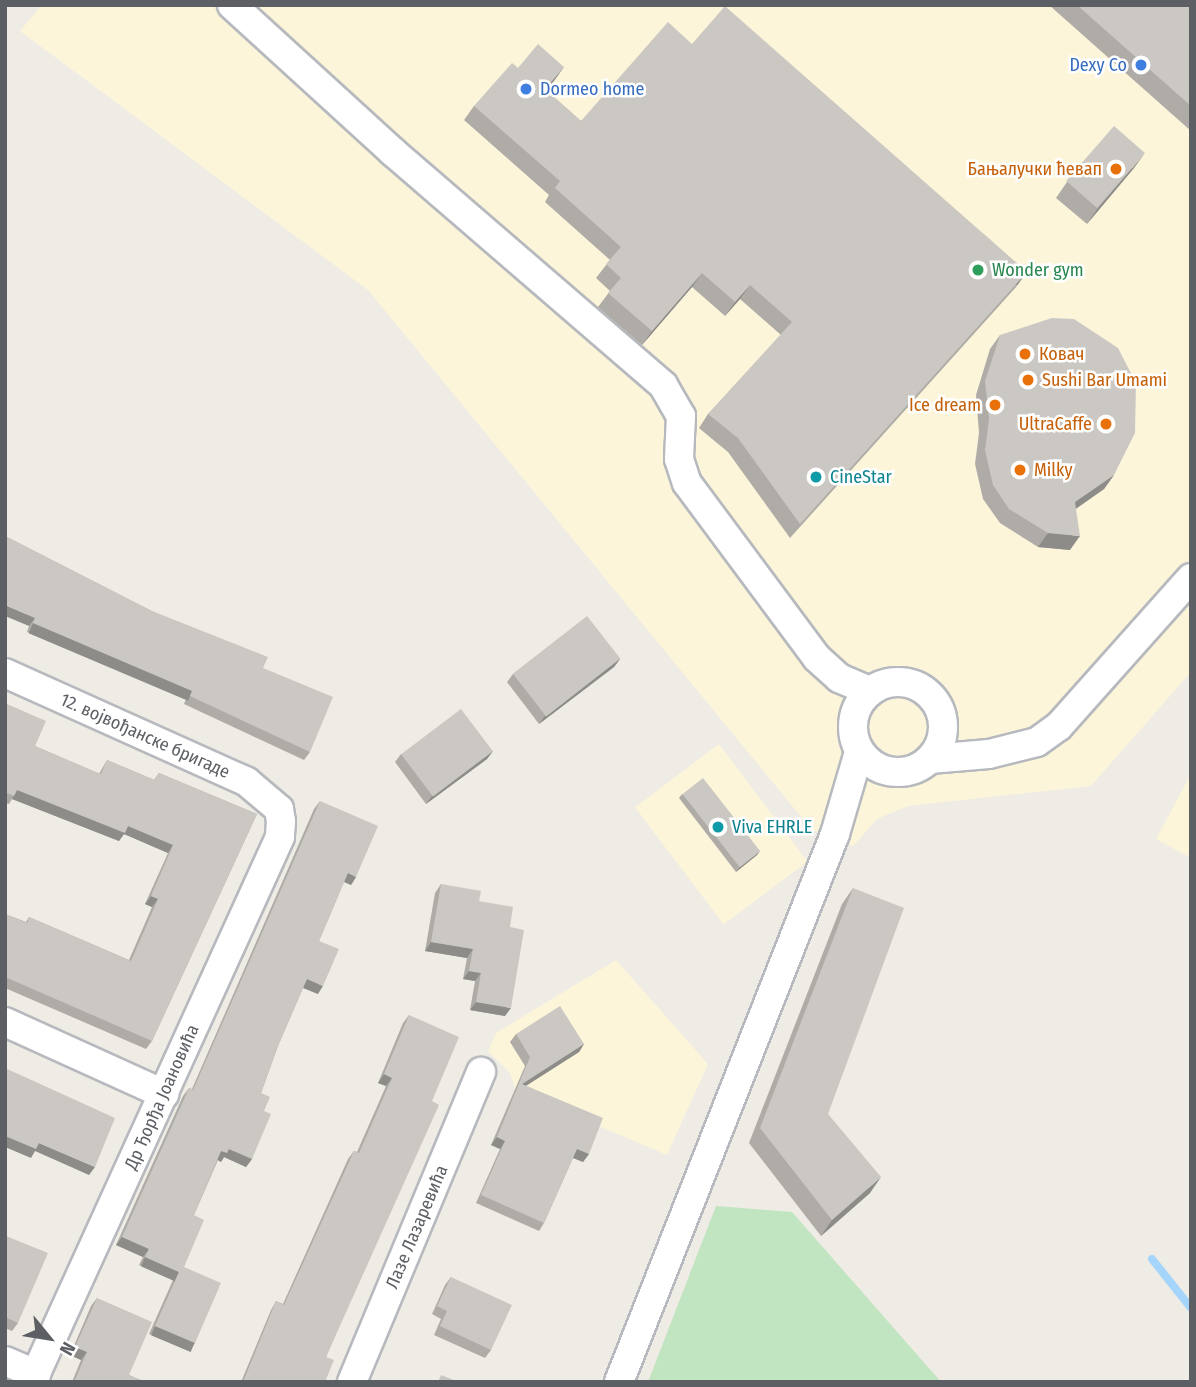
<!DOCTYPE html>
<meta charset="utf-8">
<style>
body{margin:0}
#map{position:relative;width:1196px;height:1387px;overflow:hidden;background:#eeece4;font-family:"Fira Sans Condensed",sans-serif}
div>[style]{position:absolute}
.commercial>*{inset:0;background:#fcf5da;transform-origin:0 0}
.green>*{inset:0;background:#c1e4c1}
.stream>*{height:8px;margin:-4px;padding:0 4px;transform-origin:4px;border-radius:4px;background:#a6d5fb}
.roads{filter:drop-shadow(2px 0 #b6b9bd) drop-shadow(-2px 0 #b6b9bd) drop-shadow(0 2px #b6b9bd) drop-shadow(0 -2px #b6b9bd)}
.street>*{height:28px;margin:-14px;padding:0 14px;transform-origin:14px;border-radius:14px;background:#fff}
.street>.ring{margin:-14px;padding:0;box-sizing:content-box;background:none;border:28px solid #fff;border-radius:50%}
.wall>*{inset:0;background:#afaca8}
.shaded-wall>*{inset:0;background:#8e8c88;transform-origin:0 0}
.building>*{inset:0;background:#cbc8c3;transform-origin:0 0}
.dots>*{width:19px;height:19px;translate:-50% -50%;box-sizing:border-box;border:4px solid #fff;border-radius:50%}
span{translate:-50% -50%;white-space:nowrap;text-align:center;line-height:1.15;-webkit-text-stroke:5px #fff;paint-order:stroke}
.shop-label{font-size:18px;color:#366cbe}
.right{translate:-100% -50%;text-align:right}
.left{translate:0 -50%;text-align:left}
.food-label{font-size:18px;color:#c56008}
.leisure-label{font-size:18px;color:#27864d}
.culture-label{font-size:18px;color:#0d838f}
.street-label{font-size:18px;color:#5c5f64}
.frame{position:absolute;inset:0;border:7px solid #5c5f64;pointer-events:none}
.north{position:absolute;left:14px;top:1303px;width:70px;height:70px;-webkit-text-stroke:5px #fff;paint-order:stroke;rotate:120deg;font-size:19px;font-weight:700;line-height:28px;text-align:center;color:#5c5f64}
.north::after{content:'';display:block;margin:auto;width:24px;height:32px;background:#5c5f64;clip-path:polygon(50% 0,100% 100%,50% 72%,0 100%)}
</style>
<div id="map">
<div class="commercial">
<div style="clip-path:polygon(42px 5px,1191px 5px,1191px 672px,1091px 786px,908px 806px,877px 819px,853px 846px,812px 830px,368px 290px,20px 31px)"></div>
<div style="left:719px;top:744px;width:147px;height:105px;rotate:53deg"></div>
<div style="clip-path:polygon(1191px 774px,1191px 858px,1156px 839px)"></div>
<div style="clip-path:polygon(616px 960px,708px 1064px,667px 1155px,516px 1091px,510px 1073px,488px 1051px,496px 1033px)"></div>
</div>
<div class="green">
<div style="clip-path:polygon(716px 1206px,792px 1212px,941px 1382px,648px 1382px)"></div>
</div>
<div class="stream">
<div style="left:1152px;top:1259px;width:63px;rotate:51.5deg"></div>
</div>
<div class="roads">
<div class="street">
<div style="left:232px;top:5px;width:218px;rotate:42.4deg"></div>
<div style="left:393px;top:152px;width:357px;rotate:40.8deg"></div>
<div style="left:663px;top:385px;width:36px;rotate:60deg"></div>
<div style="left:681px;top:416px;width:43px;rotate:92.7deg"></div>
<div style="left:679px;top:459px;width:25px;rotate:72deg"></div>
<div style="left:687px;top:483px;width:218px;rotate:53.4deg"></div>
<div style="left:817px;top:658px;width:30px;rotate:42deg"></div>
<div style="left:839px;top:678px;width:34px;rotate:23deg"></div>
<div style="left:5px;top:673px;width:265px;rotate:24.2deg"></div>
<div style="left:247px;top:782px;width:42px;rotate:40.2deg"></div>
<div style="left:279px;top:809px;width:12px;rotate:81deg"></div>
<div style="left:281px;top:821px;width:16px;rotate:94deg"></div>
<div style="left:280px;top:837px;width:599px;rotate:114.47deg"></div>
<div class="ring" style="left:853px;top:682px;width:62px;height:62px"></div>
<div style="left:930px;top:759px;width:59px;rotate:-4.8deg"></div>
<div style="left:989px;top:754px;width:49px;rotate:-14deg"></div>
<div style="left:1037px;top:742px;width:27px;rotate:-36deg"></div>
<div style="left:1059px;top:726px;width:198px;rotate:-48.3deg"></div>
<div style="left:5px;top:1022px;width:175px;rotate:24.4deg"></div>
<div style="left:5px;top:1361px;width:34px;rotate:23deg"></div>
<div style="left:352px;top:1382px;width:336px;rotate:-67.4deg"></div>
<div style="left:619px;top:1382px;width:589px;rotate:-68.49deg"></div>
<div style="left:835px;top:834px;width:85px;rotate:-73.7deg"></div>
</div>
</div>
<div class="wall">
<div style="clip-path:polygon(1049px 5px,1191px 5px,1191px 131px)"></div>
<div style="clip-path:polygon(692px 44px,1017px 286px,790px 538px,728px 452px,699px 428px,708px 414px,781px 335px,740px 299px,725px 316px,692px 287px,642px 345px,598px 307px,610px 291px,596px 278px,610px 260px,545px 202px,549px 195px,464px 120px,474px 106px,518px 68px,564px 67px,546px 90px,581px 121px)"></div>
<div style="clip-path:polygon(1134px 168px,1087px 224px,1056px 198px,1067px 182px)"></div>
<div style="clip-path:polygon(1000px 335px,1114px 475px,1104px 489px,1076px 509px,1070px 550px,1038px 547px,1000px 523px,983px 499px,975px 464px,979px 433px,976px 395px,990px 349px)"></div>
<div style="clip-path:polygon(5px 536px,263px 668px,310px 752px,304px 760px,184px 704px,186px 699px,27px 632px,29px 626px)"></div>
<div style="clip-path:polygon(620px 659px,614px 667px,539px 724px,507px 682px,513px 674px)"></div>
<div style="clip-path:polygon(7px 704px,35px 746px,99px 774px,107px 760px,154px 780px,159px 773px,257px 814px,152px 1041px,146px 1049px,5px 988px,5px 914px,26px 922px,29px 917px,129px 960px,152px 907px,145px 904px,168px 853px,124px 834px,119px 841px,12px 799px,9px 804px,5px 803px,5px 707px)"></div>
<div style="clip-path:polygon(493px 751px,487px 759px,426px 804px,395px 762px,401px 754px)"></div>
<div style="clip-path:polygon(682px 794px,760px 851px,757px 855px,736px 872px,679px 798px)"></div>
<div style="clip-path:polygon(320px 801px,356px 877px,351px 885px,344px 882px,319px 941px,318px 994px,303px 988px,278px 1046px,261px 1093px,264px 1111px,252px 1159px,246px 1167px,224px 1157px,221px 1162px,218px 1160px,194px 1215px,184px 1267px,195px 1343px,189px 1351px,149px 1334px,173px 1280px,139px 1265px,143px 1257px,116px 1245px,183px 1096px,189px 1088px,192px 1089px,314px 809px)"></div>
<div style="clip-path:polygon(441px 884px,479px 901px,510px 927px,505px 1016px,470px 1010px,475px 981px,463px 979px,467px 958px,425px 951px,435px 893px)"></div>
<div style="clip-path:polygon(853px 888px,828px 1114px,870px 1193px,821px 1236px,749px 1143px,842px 904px)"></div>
<div style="clip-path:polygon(409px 1015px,432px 1101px,326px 1357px,325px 1382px,241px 1382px,271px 1310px,276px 1301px,283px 1304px,348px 1159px,354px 1151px,357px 1152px,386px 1086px,378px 1083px,403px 1023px)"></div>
<div style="clip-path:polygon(516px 1034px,584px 1044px,579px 1052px,526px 1086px,589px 1154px,583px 1162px,573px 1158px,544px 1223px,539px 1231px,476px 1203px,500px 1149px,491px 1145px,525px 1066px,510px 1042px)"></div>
<div style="clip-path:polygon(5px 1237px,18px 1323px,12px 1331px,5px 1328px)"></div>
<div style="clip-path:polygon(451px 1277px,491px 1350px,485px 1358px,434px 1335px,441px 1319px,432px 1314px,445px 1285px)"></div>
<div style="clip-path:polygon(97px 1298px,129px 1375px,145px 1382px,72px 1382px,81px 1360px,70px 1355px,91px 1306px)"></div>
</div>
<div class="shaded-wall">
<div style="clip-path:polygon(564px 67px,554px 81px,535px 103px,545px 89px)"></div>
<div style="clip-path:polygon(1145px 153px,1134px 168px,1087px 224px,1098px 208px)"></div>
<div style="left:1027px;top:272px;width:17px;height:339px;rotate:126deg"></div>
<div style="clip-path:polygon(702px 273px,692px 287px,642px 345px,652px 331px)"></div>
<div style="clip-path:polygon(750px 285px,740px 299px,725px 316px,735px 302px)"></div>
<div style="clip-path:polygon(1114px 475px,1104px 489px,1065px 516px,1075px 502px)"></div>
<div style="clip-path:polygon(1048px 533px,1080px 536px,1070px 550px,1038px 547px)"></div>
<div style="clip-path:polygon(5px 605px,35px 618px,29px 626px,5px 616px)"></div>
<div style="left:33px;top:623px;width:173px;height:11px;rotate:23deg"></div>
<div style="clip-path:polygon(620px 659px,614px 667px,539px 724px,545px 716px)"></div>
<div style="clip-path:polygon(493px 751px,487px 759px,426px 804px,432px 796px)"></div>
<div style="clip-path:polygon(17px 790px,128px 826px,173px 845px,168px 853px,124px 834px,119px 841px,12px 799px)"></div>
<div style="clip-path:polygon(760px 851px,757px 855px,736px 872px,739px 868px)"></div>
<div style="clip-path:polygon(348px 873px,356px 877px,351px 885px,342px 881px)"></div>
<div style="clip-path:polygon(151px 896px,158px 899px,152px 907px,145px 904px)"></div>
<div style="clip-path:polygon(431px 942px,473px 949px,467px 958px,425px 951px)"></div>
<div style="clip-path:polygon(469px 971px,481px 973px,475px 981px,463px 979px)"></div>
<div style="clip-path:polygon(307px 979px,323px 986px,318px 994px,301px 987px)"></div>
<div style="clip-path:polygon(476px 1002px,511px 1008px,505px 1016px,470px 1010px)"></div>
<div style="clip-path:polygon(584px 1044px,579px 1052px,516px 1092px,522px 1084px)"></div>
<div style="clip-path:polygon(384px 1074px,392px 1078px,386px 1086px,378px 1083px)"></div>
<div style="clip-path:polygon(5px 1136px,39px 1143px,95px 1167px,89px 1175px,35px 1151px,31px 1158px,5px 1147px)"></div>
<div style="clip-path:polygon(497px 1137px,505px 1141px,500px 1149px,491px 1145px)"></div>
<div style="clip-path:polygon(229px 1149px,252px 1159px,246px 1167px,224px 1157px,221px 1162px,216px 1159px,221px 1151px)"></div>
<div style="clip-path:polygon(577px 1149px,589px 1154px,583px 1162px,571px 1157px)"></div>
<div style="clip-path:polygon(881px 1177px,870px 1193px,821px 1236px,832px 1220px)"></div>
<div style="clip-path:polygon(122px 1237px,149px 1249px,143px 1257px,116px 1245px)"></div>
<div style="left:145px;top:1257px;width:37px;height:10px;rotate:24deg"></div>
<div style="left:155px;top:1326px;width:43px;height:10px;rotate:23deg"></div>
<div style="clip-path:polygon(75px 1347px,87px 1352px,81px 1360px,70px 1355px)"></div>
</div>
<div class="building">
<div style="clip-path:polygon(1077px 5px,1191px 5px,1191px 106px)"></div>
<div style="clip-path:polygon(725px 6px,1027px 272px,800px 524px,738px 438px,708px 414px,792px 322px,750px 285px,735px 302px,702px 273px,652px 331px,608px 293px,621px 278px,606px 264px,621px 247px,555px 188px,560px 181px,474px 106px,512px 63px,518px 68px,538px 44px,564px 67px,545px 89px,581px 121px,668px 22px,692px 44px)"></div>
<div style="left:1114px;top:126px;width:41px;height:73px;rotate:41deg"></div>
<div style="clip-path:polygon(1052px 318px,1074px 319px,1118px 348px,1136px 383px,1135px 433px,1114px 475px,1075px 502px,1080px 536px,1048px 533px,1009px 509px,993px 485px,985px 450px,989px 419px,985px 381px,1000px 335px)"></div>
<div style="clip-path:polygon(5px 536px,152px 611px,268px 657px,263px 668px,333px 697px,310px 752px,190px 696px,192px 691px,33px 623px,35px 618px,5px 605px)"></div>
<div style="left:587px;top:616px;width:54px;height:94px;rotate:52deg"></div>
<div style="clip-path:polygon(7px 704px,46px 721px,35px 746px,101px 774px,107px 760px,155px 780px,159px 773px,257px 814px,152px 1041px,5px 977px,5px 914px,27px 923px,29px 917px,131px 961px,158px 899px,151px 896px,173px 845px,128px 826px,125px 833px,17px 790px,14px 796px,5px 792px,5px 709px)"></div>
<div style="left:461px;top:709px;width:53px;height:75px;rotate:53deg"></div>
<div style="left:703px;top:778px;width:93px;height:26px;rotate:52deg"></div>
<div style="clip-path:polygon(320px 801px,378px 826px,356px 877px,348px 873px,319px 941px,339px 949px,323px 986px,307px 979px,278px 1046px,261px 1093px,270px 1097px,264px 1111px,271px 1114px,252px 1159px,229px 1149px,227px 1153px,221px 1151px,194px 1215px,204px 1220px,184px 1267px,221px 1283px,195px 1343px,155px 1326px,179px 1272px,145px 1257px,149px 1249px,122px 1237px,189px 1088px,193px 1090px)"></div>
<div style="clip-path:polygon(441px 884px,481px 891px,479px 901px,513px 907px,510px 927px,524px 930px,511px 1008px,476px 1002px,481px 973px,469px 971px,473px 949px,431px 942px)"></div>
<div style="clip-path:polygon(853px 888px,904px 908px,828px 1114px,881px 1177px,832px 1220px,760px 1128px)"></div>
<div style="clip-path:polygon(560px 1006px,584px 1044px,522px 1084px,603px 1118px,589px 1154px,577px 1149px,544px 1223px,481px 1195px,505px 1141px,497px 1137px,530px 1057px,516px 1034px)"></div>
<div style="clip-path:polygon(409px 1015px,459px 1037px,432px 1101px,439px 1105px,326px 1357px,334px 1360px,325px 1382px,243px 1382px,276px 1301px,284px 1305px,354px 1151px,359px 1153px,392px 1078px,384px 1074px)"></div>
<div style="clip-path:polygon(5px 1068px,115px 1118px,95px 1167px,39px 1143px,36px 1149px,5px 1136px)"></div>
<div style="clip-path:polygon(6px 1236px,48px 1253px,18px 1323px,5px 1317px,5px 1238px)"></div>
<div style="clip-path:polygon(451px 1277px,512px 1305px,491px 1350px,440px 1326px,447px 1311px,437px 1306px)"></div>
<div style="clip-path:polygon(97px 1298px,152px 1322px,129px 1375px,145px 1382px,74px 1382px,87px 1352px,75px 1347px)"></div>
<div style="clip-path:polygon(441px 1375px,459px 1382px,438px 1382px)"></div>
</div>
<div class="dots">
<div style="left:1141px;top:65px;background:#3f7fe0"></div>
<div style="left:526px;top:89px;background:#3f7fe0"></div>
<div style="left:1116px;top:169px;background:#e8710a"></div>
<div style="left:978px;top:270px;background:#2e9e5b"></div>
<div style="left:1025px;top:354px;background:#e8710a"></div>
<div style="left:1028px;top:380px;background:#e8710a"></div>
<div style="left:995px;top:405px;background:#e8710a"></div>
<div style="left:1106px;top:424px;background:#e8710a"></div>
<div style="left:1020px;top:470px;background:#e8710a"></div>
<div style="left:816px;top:477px;background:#0f9aa8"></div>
<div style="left:718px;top:827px;background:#0f9aa8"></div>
</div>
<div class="shop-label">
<span class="right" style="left:1127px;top:65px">Dexy Co</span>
<span class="left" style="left:540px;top:89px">Dormeo home</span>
</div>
<div class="food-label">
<span class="right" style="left:1102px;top:169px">Бањалучки ћевап</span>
<span class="left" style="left:1039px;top:354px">Ковач</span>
<span class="left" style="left:1042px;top:380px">Sushi Bar Umami</span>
<span class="right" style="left:981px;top:405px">Ice dream</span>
<span class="right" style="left:1092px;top:424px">UltraCaffe</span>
<span class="left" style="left:1034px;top:470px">Milky</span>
</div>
<div class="leisure-label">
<span class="left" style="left:992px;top:270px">Wonder gym</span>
</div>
<div class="culture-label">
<span class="left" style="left:830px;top:477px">CineStar</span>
<span class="left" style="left:732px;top:827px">Viva EHRLE</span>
</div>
<div class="street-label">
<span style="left:145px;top:736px;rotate:24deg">12. војвођанске бригаде</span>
<span style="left:162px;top:1097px;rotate:-66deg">Др Ђорђа Јоановића</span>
<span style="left:417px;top:1227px;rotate:-67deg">Лазе Лазаревића</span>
</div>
<div class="frame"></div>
<div class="north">N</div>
</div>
